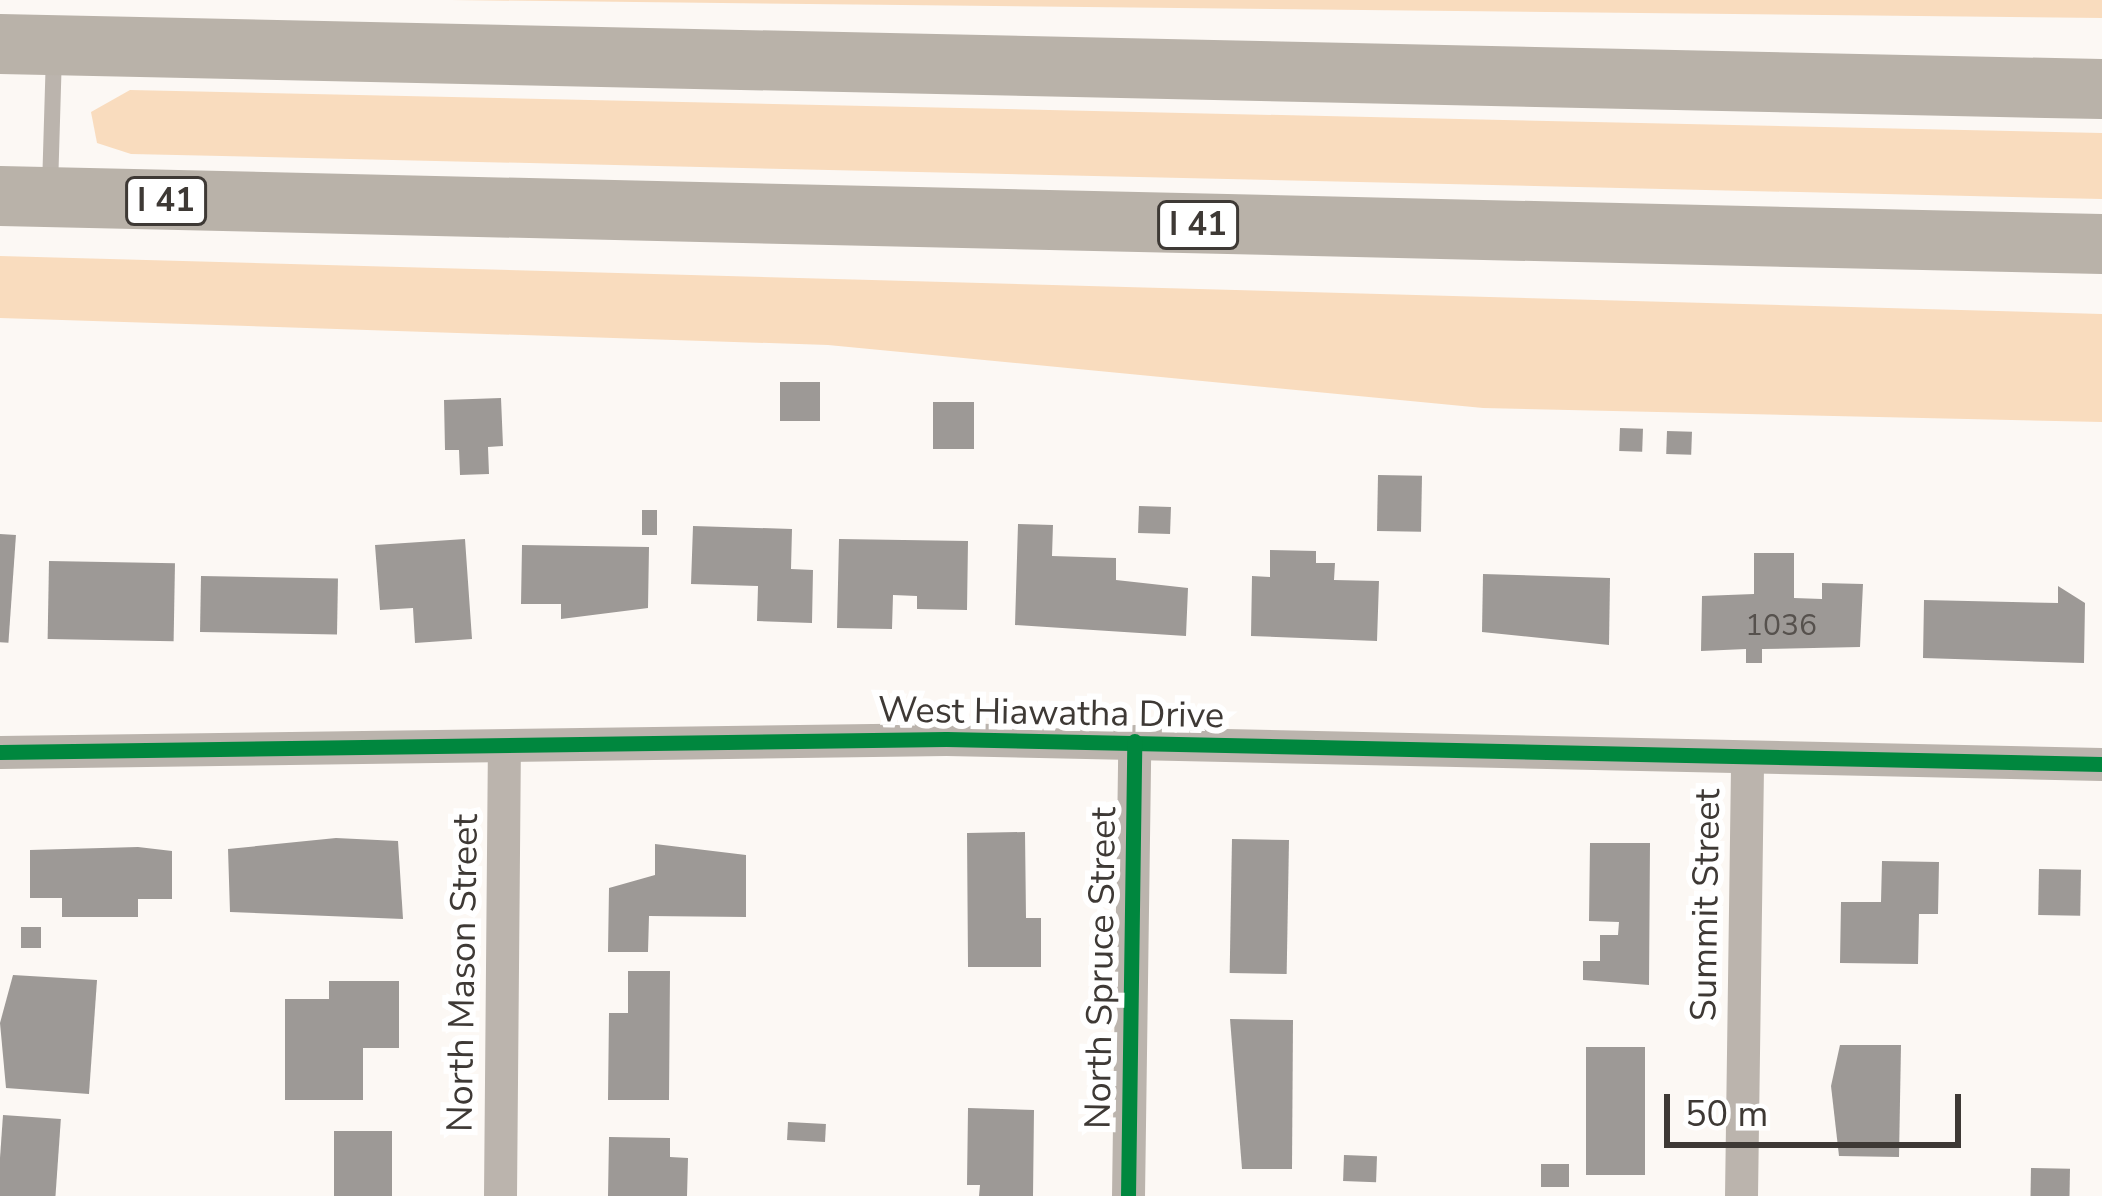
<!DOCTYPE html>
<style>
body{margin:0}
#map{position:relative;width:2102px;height:1196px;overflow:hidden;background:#fcf8f4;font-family:"Nunito Sans",sans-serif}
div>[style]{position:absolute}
.green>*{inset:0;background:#f9dcbe}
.building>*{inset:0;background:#9d9996;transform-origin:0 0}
.lane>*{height:16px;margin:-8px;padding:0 8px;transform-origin:8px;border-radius:8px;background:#bbb4ad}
.street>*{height:33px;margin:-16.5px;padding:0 16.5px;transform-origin:16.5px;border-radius:16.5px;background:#bbb4ad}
.highway>*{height:60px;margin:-30px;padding:0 30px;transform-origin:30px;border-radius:30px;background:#b9b2a9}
.cycleway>*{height:15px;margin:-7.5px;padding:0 7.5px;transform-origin:7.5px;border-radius:7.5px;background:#00873e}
span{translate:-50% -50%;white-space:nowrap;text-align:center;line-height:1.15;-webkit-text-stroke:12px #fff;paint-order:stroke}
.number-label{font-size:30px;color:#56514d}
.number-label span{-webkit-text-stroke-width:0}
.shield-label span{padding:3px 9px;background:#fff;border:3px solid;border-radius:9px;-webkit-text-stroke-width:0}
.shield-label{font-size:33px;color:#3e3935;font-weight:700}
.street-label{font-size:36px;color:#3e3935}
.scale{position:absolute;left:1664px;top:1094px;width:297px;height:54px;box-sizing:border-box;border:6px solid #3e3935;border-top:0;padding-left:15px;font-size:36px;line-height:42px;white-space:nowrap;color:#3e3935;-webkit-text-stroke:9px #fff;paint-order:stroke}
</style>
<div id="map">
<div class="green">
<div style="clip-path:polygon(451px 0,2102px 0,2102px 18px)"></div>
<div style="clip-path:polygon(130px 90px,2102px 133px,2102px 199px,131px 154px,97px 143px,91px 112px)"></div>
<div style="clip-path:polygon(0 256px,2102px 314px,2102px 422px,1483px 408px,828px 345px,0 318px)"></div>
</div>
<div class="building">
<div style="left:780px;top:382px;width:40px;height:39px"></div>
<div style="clip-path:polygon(501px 398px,503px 446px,488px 447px,489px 474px,460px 475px,459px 450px,445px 450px,444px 400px)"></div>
<div style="left:933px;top:402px;width:41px;height:47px"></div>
<div style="left:1620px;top:428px;width:23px;height:23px;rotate:2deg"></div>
<div style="left:1667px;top:431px;width:25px;height:23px;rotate:2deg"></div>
<div style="left:1378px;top:475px;width:44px;height:56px;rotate:1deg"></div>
<div style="left:1139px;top:506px;width:32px;height:27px;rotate:2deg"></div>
<div style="left:642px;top:510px;width:15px;height:25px"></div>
<div style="clip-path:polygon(1018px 524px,1053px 525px,1052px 556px,1116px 558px,1116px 580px,1188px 588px,1186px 636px,1015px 625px)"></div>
<div style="clip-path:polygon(693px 526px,792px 529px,791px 569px,813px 570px,812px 623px,757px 621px,758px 586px,691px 584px)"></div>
<div style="left:0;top:534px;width:16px;height:108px;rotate:4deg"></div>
<div style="clip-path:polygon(465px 539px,472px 639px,415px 643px,413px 608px,380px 610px,375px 545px)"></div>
<div style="clip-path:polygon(839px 539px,968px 541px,967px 610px,917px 609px,917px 596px,893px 595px,892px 629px,837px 628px)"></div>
<div style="clip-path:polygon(522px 545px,649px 547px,648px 608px,561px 619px,561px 604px,521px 604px)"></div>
<div style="clip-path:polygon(1270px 550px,1316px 551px,1316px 563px,1335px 563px,1334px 580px,1379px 581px,1377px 641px,1251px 636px,1252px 576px,1270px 577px)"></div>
<div style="clip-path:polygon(1754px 553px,1794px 553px,1794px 598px,1822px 599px,1822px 583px,1863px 584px,1860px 647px,1762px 649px,1762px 663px,1746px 663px,1746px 649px,1701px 651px,1702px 596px,1754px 594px)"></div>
<div style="left:49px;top:561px;width:126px;height:78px;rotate:1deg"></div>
<div style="clip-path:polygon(1483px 574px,1610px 578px,1609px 645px,1482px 632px)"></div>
<div style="left:201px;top:576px;width:137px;height:56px;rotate:1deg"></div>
<div style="clip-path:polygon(2058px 586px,2085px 603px,2084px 663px,1923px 658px,1924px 600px,2058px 603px)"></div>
<div style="clip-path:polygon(1025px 832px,1026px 918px,1041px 918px,1041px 967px,968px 967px,967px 833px)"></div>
<div style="clip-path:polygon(336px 838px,398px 841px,403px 919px,230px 912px,228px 849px)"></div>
<div style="left:1232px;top:839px;width:57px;height:134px;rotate:1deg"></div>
<div style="clip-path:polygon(1590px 843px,1650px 843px,1649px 985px,1583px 980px,1583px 961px,1600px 961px,1600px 935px,1618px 935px,1619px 922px,1589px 921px)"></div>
<div style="clip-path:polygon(655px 844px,746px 855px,746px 917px,649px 916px,648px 952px,608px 952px,609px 888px,655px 875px)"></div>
<div style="clip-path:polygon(138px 847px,172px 851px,172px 899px,138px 899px,138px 917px,62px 917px,62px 898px,30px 898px,30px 850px)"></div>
<div style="clip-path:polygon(1882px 861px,1939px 862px,1938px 914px,1919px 914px,1918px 964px,1840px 963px,1841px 902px,1881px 902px)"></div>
<div style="left:2039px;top:869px;width:42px;height:46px;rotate:1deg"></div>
<div style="left:21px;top:927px;width:20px;height:21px"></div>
<div style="clip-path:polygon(628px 971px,670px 971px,669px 1100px,608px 1100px,609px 1013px,628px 1013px)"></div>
<div style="clip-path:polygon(13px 975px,97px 980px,89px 1094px,6px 1088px,0 1023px)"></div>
<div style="clip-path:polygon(329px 981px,399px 981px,399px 1048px,363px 1048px,363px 1100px,285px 1100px,285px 999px,329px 999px)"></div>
<div style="clip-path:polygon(1230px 1019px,1293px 1020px,1292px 1169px,1242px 1169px)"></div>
<div style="clip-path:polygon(1840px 1045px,1901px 1045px,1899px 1157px,1839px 1156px,1831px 1086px)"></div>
<div style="left:1586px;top:1047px;width:59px;height:128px"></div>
<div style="clip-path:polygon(968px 1108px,1034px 1110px,1033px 1196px,979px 1196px,980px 1185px,967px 1185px)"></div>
<div style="left:3px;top:1115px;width:58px;height:81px;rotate:4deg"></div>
<div style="left:788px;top:1122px;width:38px;height:18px;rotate:3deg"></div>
<div style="left:334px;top:1131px;width:58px;height:65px"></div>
<div style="clip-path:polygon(609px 1137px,670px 1138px,670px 1157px,688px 1158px,687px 1196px,608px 1196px)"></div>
<div style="left:1344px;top:1155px;width:33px;height:26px;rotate:2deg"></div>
<div style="left:1541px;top:1164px;width:28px;height:23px"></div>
<div style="left:2031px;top:1168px;width:39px;height:28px;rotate:1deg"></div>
</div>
<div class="lane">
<div style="left:50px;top:188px;width:136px;rotate:-88.3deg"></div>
</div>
<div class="street">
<div style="left:0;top:752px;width:946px;rotate:-0.79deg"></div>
<div style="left:946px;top:739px;width:1156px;rotate:1.24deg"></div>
<div style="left:500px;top:1196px;width:445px;rotate:-89.5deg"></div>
<div style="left:1128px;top:1196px;width:455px;rotate:-89.2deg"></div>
<div style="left:1741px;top:1196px;width:437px;rotate:-89.2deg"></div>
</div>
<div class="highway">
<div style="left:0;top:44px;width:2102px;rotate:1.23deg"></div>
<div style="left:0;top:196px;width:2103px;rotate:1.31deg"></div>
</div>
<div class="cycleway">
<div style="left:0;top:752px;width:946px;rotate:-0.79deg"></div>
<div style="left:946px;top:739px;width:1156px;rotate:1.24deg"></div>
<div style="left:1128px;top:1196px;width:455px;rotate:-89.2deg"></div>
</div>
<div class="number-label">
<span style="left:1781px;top:626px">1036</span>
</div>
<div class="shield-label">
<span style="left:166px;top:201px">I 41</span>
<span style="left:1198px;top:225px">I 41</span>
</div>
<div class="street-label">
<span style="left:1051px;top:713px;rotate:1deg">West Hiawatha Drive</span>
<span style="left:1706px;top:905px;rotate:-89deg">Summit Street</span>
<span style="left:1101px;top:968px;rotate:-89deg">North Spruce Street</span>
<span style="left:463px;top:973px;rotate:-89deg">North Mason Street</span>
</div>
<div class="scale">50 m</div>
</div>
